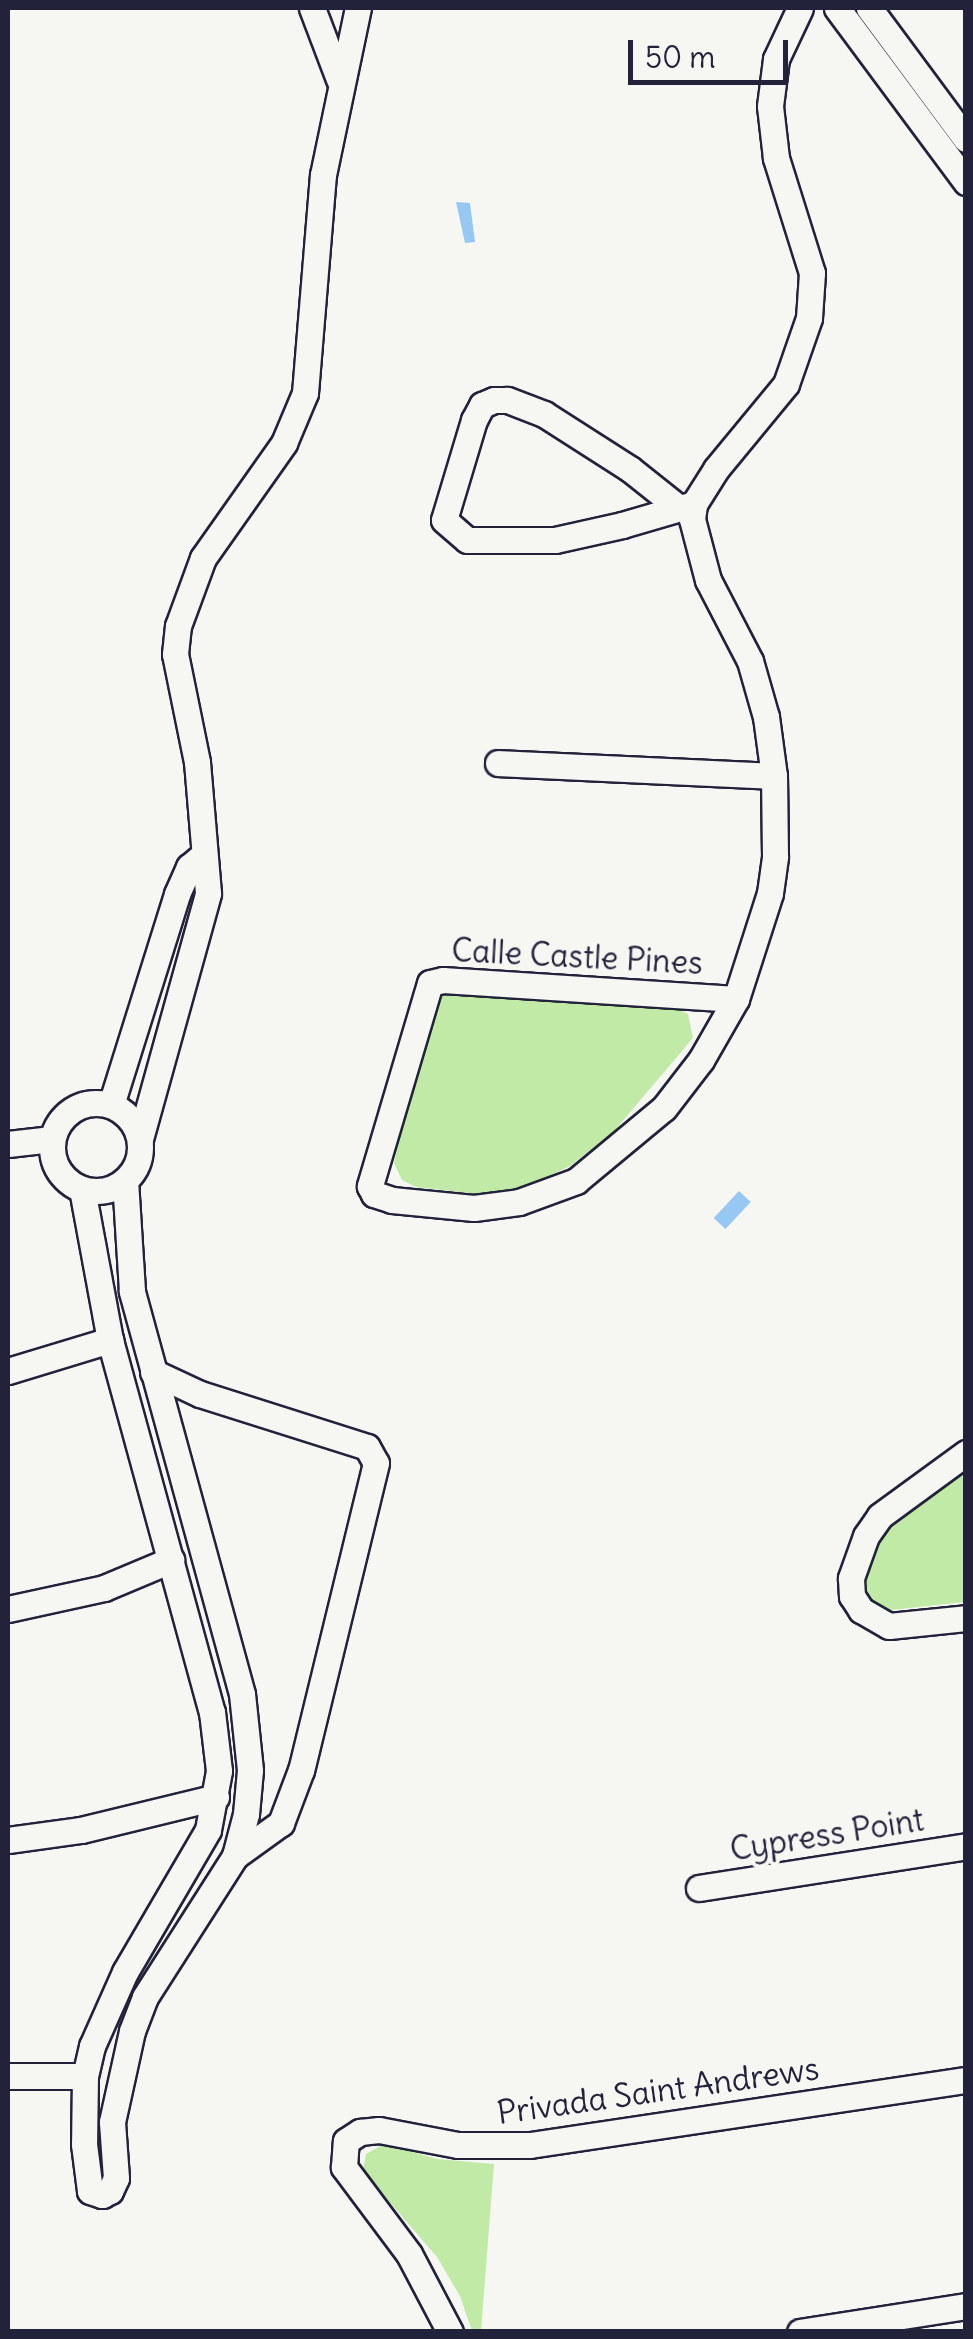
<!DOCTYPE html>
<style>
body{margin:0}
#map{position:relative;width:973px;height:2339px;overflow:hidden;background:#f6f6f2;font-family:Delius,sans-serif}
div>[style]{position:absolute}
.green>*{inset:0;background:#c1eaa6}
.water>*{inset:0;background:#97c7f3;transform-origin:0 0}
.roads{filter:drop-shadow(2px 0 #22223b) drop-shadow(-2px 0 #22223b) drop-shadow(0 2px #22223b) drop-shadow(0 -2px #22223b)}
.street>*{height:25px;margin:-12.5px;padding:0 12.5px;transform-origin:12.5px;border-radius:12.5px;background:#f6f6f2}
.street>.ring{margin:-12.5px;padding:0;box-sizing:content-box;background:none;border:25px solid #f6f6f2;border-radius:50%}
span{translate:-50% -50%;white-space:nowrap;text-align:center;line-height:1.15;-webkit-text-stroke:8px #f6f6f2;paint-order:stroke}
.street-label{font-size:32px;color:#22223b}
.frame{position:absolute;inset:0;border:10px solid #22223b;pointer-events:none}
.scale{position:absolute;left:628px;top:40px;width:160px;height:45px;box-sizing:border-box;border:5px solid #22223b;border-top:0;padding-left:12px;font-size:30px;line-height:35px;white-space:nowrap;color:#22223b;-webkit-text-stroke:8px #f6f6f2;paint-order:stroke}
</style>
<div id="map">
<div class="green">
<div style="clip-path:polygon(453px 992px,670px 1006px,688px 1014px,693px 1038px,615px 1130px,570px 1166px,526px 1187px,487px 1195px,416px 1187px,402px 1180px,394px 1163px,427px 1017px,434px 1000px)"></div>
<div style="clip-path:polygon(965px 1470px,965px 1602px,891px 1610px,872px 1603px,863px 1585px,866px 1565px,882px 1539px,901px 1516px)"></div>
<div style="clip-path:polygon(384px 2144px,437px 2159px,494px 2164px,481px 2331px,472px 2331px,460px 2296px,437px 2257px,363px 2171px,366px 2154px)"></div>
</div>
<div class="water">
<div style="clip-path:polygon(456px 202px,470px 203px,475px 242px,465px 243px)"></div>
<div style="left:739px;top:1191px;width:16px;height:37px;rotate:43deg"></div>
</div>
<div class="roads">
<div class="street">
<div style="left:312px;top:8px;width:76px;rotate:69.2deg"></div>
<div style="left:837px;top:8px;width:217px;rotate:53.4deg"></div>
<div style="left:869px;top:8px;width:163px;rotate:53.5deg"></div>
<div style="left:679px;top:508px;width:63px;rotate:-141.5deg"></div>
<div style="left:630px;top:469px;width:102px;rotate:-147.4deg"></div>
<div style="left:544px;top:414px;width:40px;rotate:-159deg"></div>
<div style="left:507px;top:400px;width:13px;rotate:180deg"></div>
<div style="left:494px;top:400px;width:13px;rotate:157deg"></div>
<div style="left:482px;top:405px;width:17px;rotate:118deg"></div>
<div style="left:474px;top:420px;width:104px;rotate:106.7deg"></div>
<div style="left:444px;top:520px;width:30px;rotate:41deg"></div>
<div style="left:467px;top:540px;width:88px"></div>
<div style="left:555px;top:540px;width:69px;rotate:-12.6deg"></div>
<div style="left:622px;top:525px;width:75px;rotate:-16.3deg"></div>
<div style="left:498px;top:763px;width:276px;rotate:2.7deg"></div>
<div style="left:736px;top:999px;width:294px;rotate:-176.3deg"></div>
<div style="left:443px;top:980px;width:13px;rotate:167deg"></div>
<div style="left:430px;top:983px;width:212px;rotate:106.5deg"></div>
<div style="left:370px;top:1186px;width:9px;rotate:63deg"></div>
<div style="left:374px;top:1194px;width:19px;rotate:18deg"></div>
<div style="left:392px;top:1200px;width:82px;rotate:5.6deg"></div>
<div style="left:474px;top:1208px;width:45px;rotate:-7.6deg"></div>
<div style="left:519px;top:1202px;width:61px;rotate:-20.2deg"></div>
<div style="left:576px;top:1181px;width:114px;rotate:-39.7deg"></div>
<div style="left:664px;top:1108px;width:61px;rotate:-52.4deg"></div>
<div style="left:701px;top:1060px;width:70px;rotate:-60.2deg"></div>
<div style="left:736px;top:999px;width:111px;rotate:-72.2deg"></div>
<div style="left:770px;top:893px;width:37px;rotate:-82deg"></div>
<div style="left:775px;top:856px;width:80px;rotate:-90.7deg"></div>
<div style="left:774px;top:776px;width:60px;rotate:-97.7deg"></div>
<div style="left:766px;top:717px;width:58px;rotate:-105.9deg"></div>
<div style="left:750px;top:661px;width:91px;rotate:-117.4deg"></div>
<div style="left:708px;top:580px;width:63px;rotate:-104.7deg"></div>
<div style="left:692px;top:519px;width:15px;rotate:-82deg"></div>
<div style="left:694px;top:504px;width:41px;rotate:-57.8deg"></div>
<div style="left:716px;top:469px;width:110px;rotate:-50.5deg"></div>
<div style="left:786px;top:384px;width:70px;rotate:-70.8deg"></div>
<div style="left:809px;top:318px;width:45px;rotate:-86.2deg"></div>
<div style="left:812px;top:273px;width:121px;rotate:-107.4deg"></div>
<div style="left:776px;top:158px;width:52px;rotate:-96.6deg"></div>
<div style="left:770px;top:106px;width:47px;rotate:-82.7deg"></div>
<div style="left:776px;top:59px;width:56px;rotate:-64.8deg"></div>
<div class="ring" style="left:52px;top:1103px;width:63px;height:63px"></div>
<div style="left:111px;top:1105px;width:221px;rotate:-72.6deg"></div>
<div style="left:177px;top:894px;width:30px;rotate:-66deg"></div>
<div style="left:189px;top:867px;width:17px;rotate:-40deg"></div>
<div style="left:140px;top:1139px;width:255px;rotate:-74.5deg"></div>
<div style="left:208px;top:893px;width:131px;rotate:-94.8deg"></div>
<div style="left:197px;top:762px;width:110px;rotate:-101.5deg"></div>
<div style="left:175px;top:654px;width:28px;rotate:-84deg"></div>
<div style="left:178px;top:626px;width:72px;rotate:-69.8deg"></div>
<div style="left:203px;top:558px;width:141px;rotate:-54.8deg"></div>
<div style="left:284px;top:443px;width:54px;rotate:-67.2deg"></div>
<div style="left:305px;top:393px;width:219px;rotate:-85.3deg"></div>
<div style="left:323px;top:175px;width:171px;rotate:-78.2deg"></div>
<div style="left:8px;top:1144px;width:44px;rotate:-6.5deg"></div>
<div style="left:82px;top:1189px;width:154px;rotate:79.5deg"></div>
<div style="left:110px;top:1340px;width:386px;rotate:74.7deg"></div>
<div style="left:212px;top:1712px;width:59px;rotate:83.2deg"></div>
<div style="left:219px;top:1771px;width:60px;rotate:100.6deg"></div>
<div style="left:208px;top:1830px;width:164px;rotate:120.3deg"></div>
<div style="left:125px;top:1972px;width:81px;rotate:114deg"></div>
<div style="left:92px;top:2046px;width:31px;rotate:103deg"></div>
<div style="left:85px;top:2076px;width:68px;rotate:90.8deg"></div>
<div style="left:84px;top:2144px;width:47px;rotate:82.7deg"></div>
<div style="left:90px;top:2191px;width:13px;rotate:18deg"></div>
<div style="left:102px;top:2195px;width:9px;rotate:-27deg"></div>
<div style="left:110px;top:2191px;width:14px;rotate:-65deg"></div>
<div style="left:116px;top:2178px;width:56px;rotate:-94.1deg"></div>
<div style="left:112px;top:2122px;width:93px;rotate:-77.6deg"></div>
<div style="left:132px;top:2031px;width:36px;rotate:-69deg"></div>
<div style="left:145px;top:1997px;width:167px;rotate:-57.4deg"></div>
<div style="left:235px;top:1856px;width:43px;rotate:-75.3deg"></div>
<div style="left:246px;top:1814px;width:44px;rotate:-84.8deg"></div>
<div style="left:250px;top:1770px;width:76px;rotate:-96deg"></div>
<div style="left:242px;top:1694px;width:418px;rotate:-105.3deg"></div>
<div style="left:132px;top:1291px;width:110px;rotate:-93.6deg"></div>
<div style="left:8px;top:1371px;width:107px;rotate:-16.9deg"></div>
<div style="left:153px;top:1372px;width:52px;rotate:25.1deg"></div>
<div style="left:200px;top:1394px;width:175px;rotate:17.6deg"></div>
<div style="left:367px;top:1447px;width:18px;rotate:61deg"></div>
<div style="left:376px;top:1463px;width:316px;rotate:103.7deg"></div>
<div style="left:301px;top:1770px;width:57px;rotate:110.7deg"></div>
<div style="left:281px;top:1823px;width:57px;rotate:144.3deg"></div>
<div style="left:966px;top:1453px;width:107px;rotate:143.8deg"></div>
<div style="left:880px;top:1516px;width:24px;rotate:125deg"></div>
<div style="left:866px;top:1536px;width:45px;rotate:109.7deg"></div>
<div style="left:851px;top:1578px;width:18px;rotate:87deg"></div>
<div style="left:852px;top:1596px;width:17px;rotate:57deg"></div>
<div style="left:861px;top:1610px;width:32px;rotate:30deg"></div>
<div style="left:889px;top:1626px;width:77px;rotate:-5.9deg"></div>
<div style="left:8px;top:1609px;width:98px;rotate:-12.3deg"></div>
<div style="left:104px;top:1588px;width:73px;rotate:-22.7deg"></div>
<div style="left:8px;top:1840px;width:74px;rotate:-7.8deg"></div>
<div style="left:81px;top:1830px;width:139px;rotate:-13.7deg"></div>
<div style="left:699px;top:1888px;width:270px;rotate:-8.9deg"></div>
<div style="left:8px;top:2076px;width:77px"></div>
<div style="left:450px;top:2332px;width:88px;rotate:-117.7deg"></div>
<div style="left:409px;top:2254px;width:109px;rotate:-126.8deg"></div>
<div style="left:344px;top:2167px;width:26px;rotate:-86deg"></div>
<div style="left:346px;top:2141px;width:17px;rotate:-33deg"></div>
<div style="left:360px;top:2132px;width:19px;rotate:-6deg"></div>
<div style="left:379px;top:2130px;width:80px;rotate:10.8deg"></div>
<div style="left:458px;top:2145px;width:72px"></div>
<div style="left:530px;top:2145px;width:441px;rotate:-8.5deg"></div>
<div style="left:800px;top:2332px;width:168px;rotate:-8.9deg"></div>
</div>
</div>
<div class="street-label">
<span style="left:577px;top:957px;rotate:3deg">Calle Castle Pines</span>
<span style="left:827px;top:1835px;rotate:-9deg">Cypress Point</span>
<span style="left:658px;top:2091px;rotate:-8deg">Privada Saint Andrews</span>
</div>
<div class="frame"></div>
<div class="scale">50 m</div>
</div>
